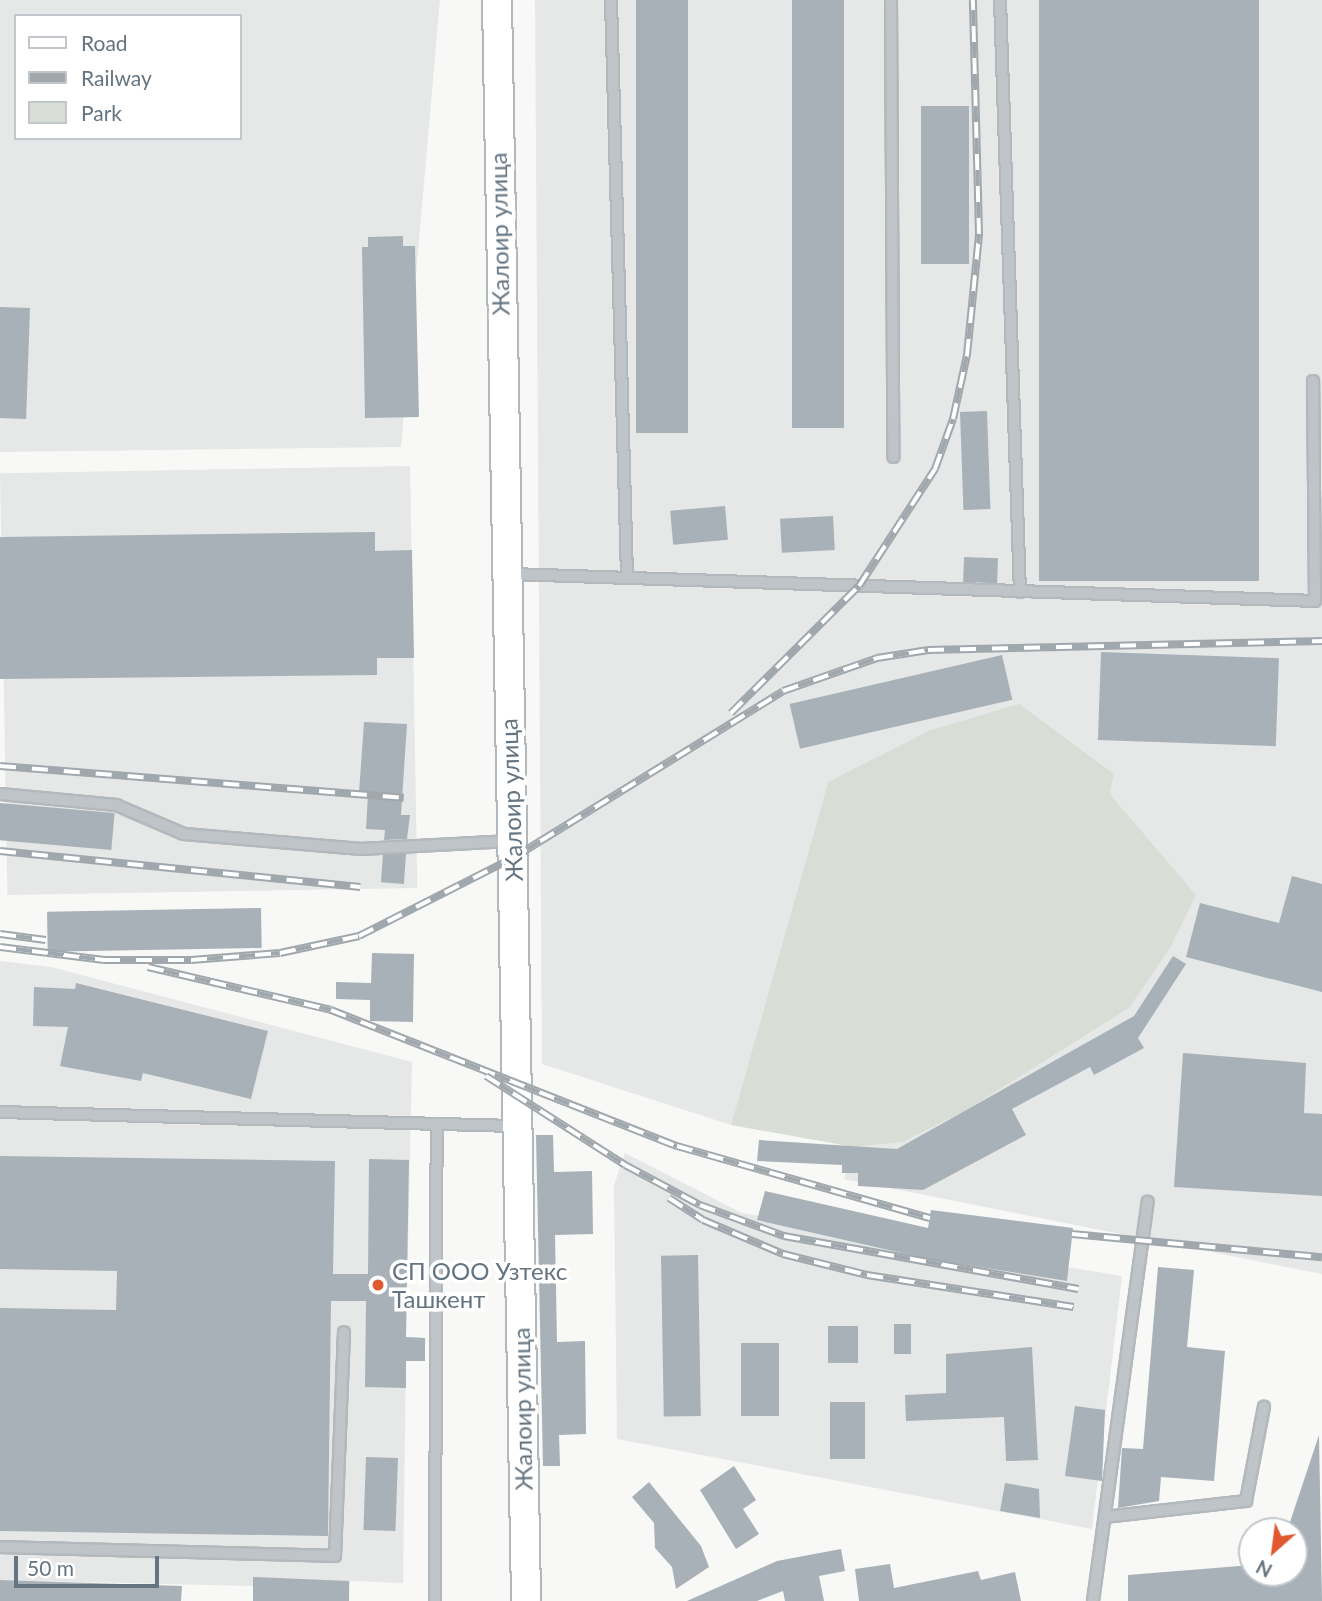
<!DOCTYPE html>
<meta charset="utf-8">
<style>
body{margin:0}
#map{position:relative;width:1322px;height:1601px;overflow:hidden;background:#f8f8f6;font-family:Lato,sans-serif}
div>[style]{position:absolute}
.built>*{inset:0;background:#e6e7e7;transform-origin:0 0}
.green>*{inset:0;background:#d8ddd5}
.building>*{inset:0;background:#a8b1b7;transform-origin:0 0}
.roads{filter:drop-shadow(2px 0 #b2b8bc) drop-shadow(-2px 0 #b2b8bc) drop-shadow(0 2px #b2b8bc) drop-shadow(0 -2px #b2b8bc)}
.lane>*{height:10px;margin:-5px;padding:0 5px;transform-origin:5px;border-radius:5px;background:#bfc4c8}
.secondary>*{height:28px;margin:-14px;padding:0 14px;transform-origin:14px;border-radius:14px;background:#fff}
.rail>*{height:8px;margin-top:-4px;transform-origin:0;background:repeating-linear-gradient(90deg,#fff 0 16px,#a1a8ad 0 32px);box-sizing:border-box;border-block:2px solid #a1a8ad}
.dots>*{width:19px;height:19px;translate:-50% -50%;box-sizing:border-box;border:4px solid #fff;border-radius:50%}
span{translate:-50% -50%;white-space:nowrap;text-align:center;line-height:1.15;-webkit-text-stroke:7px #fff;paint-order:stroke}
.street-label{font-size:24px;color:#647480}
.poi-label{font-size:24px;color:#647480}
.left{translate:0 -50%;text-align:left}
.legend{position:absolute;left:14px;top:14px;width:228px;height:126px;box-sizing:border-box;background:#fff;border:2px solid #c1c7cc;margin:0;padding:9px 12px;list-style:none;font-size:21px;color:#647480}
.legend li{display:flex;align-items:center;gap:14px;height:35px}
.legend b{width:35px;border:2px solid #c1c7cc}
.north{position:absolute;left:1238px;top:1517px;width:70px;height:70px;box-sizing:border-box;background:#fff;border:2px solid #c1c7cc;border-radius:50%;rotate:208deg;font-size:19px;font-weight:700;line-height:28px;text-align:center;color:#647480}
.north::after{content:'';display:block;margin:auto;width:24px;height:32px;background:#e1592e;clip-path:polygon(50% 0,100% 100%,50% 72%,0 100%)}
.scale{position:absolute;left:14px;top:1556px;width:145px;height:32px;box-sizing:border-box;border:4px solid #647480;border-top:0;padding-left:9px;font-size:21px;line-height:24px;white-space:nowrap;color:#647480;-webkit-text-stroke:5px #fff;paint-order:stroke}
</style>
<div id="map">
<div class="built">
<div style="clip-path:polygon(evenodd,0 0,440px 0,401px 447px,0 452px,0 0,16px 16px,240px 16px,240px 138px,16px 138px,16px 16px)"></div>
<div style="clip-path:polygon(535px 0,1322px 0,1322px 1274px,844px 1179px,854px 1147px,903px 1142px,967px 1110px,1129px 1008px,1196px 895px,1110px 794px,1114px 774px,1094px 763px,828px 782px,731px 1125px,542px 1064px)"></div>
<div style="left:410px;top:466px;width:422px;height:410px;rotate:89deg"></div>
<div style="clip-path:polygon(0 961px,51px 967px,412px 1062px,406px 1337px,425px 1338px,425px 1361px,406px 1361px,403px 1583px,350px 1581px,349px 1601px,253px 1601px,253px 1586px,0 1580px)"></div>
<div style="clip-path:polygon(625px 1153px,742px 1213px,1122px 1276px,1092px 1529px,617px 1439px,614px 1185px)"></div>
</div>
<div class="green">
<div style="clip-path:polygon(1019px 704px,1114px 774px,1110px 794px,1196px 895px,1170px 948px,1129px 1008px,967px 1110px,903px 1142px,854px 1147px,731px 1125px,828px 782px,931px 730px)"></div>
</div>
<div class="building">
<div style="left:636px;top:0;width:52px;height:433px"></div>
<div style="left:792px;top:0;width:52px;height:428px"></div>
<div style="left:1039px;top:0;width:220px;height:581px"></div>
<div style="left:921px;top:106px;width:48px;height:158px"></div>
<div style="clip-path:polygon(403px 236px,403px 246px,415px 246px,419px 417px,365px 418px,362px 247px,368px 247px,368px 237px)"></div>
<div style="left:0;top:307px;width:30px;height:111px;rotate:2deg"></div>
<div style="left:987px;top:411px;width:98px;height:27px;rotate:88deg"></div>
<div style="left:725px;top:506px;width:34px;height:55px;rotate:85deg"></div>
<div style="left:833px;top:516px;width:34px;height:53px;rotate:87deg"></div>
<div style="clip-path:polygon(375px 532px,375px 551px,412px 550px,414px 658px,377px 658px,377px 675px,0 679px,0 537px)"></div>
<div style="left:964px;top:557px;width:34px;height:25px;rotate:2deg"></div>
<div style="left:1101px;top:652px;width:178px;height:88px;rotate:2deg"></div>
<div style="left:1002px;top:655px;width:46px;height:218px;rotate:77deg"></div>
<div style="clip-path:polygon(364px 722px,407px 724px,401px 815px,410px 815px,407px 839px,384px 840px,385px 830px,366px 829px,368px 794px,359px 793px)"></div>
<div style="left:0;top:803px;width:115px;height:37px;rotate:5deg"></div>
<div style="left:406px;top:854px;width:30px;height:23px;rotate:94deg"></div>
<div style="clip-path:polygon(1292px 876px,1322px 884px,1322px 992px,1186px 957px,1200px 903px,1279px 923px)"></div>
<div style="left:261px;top:908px;width:40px;height:214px;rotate:89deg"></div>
<div style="clip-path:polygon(372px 953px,414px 954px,413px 1022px,370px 1021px,370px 1000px,336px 999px,336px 982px,371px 983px)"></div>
<div style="clip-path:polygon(1173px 956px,1186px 964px,1138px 1038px,1144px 1048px,1094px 1075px,1090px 1067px,1012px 1109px,1026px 1135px,923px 1190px,858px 1186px,858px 1173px,842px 1173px,842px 1165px,757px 1161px,759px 1140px,897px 1149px,1134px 1016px)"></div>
<div style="clip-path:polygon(76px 983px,268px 1031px,251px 1099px,143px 1073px,141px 1081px,60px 1066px,68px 1027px,33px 1026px,34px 987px,75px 989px)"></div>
<div style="clip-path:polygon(1183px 1053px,1306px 1063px,1304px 1113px,1322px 1114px,1322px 1196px,1174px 1187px)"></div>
<div style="clip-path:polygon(536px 1135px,553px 1135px,554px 1172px,592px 1171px,593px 1234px,555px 1235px,557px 1342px,585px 1341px,586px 1434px,559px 1435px,560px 1466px,543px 1466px)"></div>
<div style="clip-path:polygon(0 1156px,335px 1161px,333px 1274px,368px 1274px,369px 1159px,409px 1160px,406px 1337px,425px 1338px,425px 1361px,406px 1361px,406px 1388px,365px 1387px,366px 1301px,331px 1301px,328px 1536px,0 1531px,0 1308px,116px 1310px,117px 1271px,0 1269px)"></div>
<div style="clip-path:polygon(765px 1191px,928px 1228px,931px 1210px,1073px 1228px,1067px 1281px,924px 1258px,757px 1220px)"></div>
<div style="left:698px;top:1255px;width:161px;height:37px;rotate:89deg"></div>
<div style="clip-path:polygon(1158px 1267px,1194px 1270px,1187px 1347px,1225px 1351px,1214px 1481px,1161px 1477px,1159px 1501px,1118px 1508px,1122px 1448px,1143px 1449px)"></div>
<div style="left:894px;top:1324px;width:17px;height:30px"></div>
<div style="left:828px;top:1326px;width:30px;height:37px"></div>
<div style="left:741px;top:1343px;width:38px;height:73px"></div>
<div style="clip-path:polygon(1032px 1347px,1038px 1460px,1006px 1461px,1004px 1417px,906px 1421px,905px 1395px,946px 1393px,946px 1354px)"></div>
<div style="left:830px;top:1402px;width:35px;height:57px"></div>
<div style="clip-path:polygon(1075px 1406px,1105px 1410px,1102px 1481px,1065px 1476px)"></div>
<div style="clip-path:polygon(1319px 1435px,1322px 1601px,1128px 1601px,1128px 1575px,1252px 1565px,1252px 1573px,1294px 1573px,1294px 1531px,1287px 1531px)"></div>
<div style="left:366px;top:1457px;width:32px;height:73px;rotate:2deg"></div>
<div style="clip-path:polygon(734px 1466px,756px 1500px,743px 1509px,759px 1534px,736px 1549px,700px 1490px)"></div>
<div style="clip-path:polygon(649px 1482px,701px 1546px,709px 1567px,676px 1589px,672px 1567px,655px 1548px,654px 1523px,632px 1497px)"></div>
<div style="clip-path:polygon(1005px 1483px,1039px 1489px,1040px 1518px,1000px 1511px)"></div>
<div style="clip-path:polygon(841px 1549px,845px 1571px,819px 1576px,824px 1601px,785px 1601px,783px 1591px,757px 1601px,687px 1601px,777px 1561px)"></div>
<div style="clip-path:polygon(890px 1564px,894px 1588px,978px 1571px,981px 1580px,1015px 1572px,1021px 1601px,859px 1601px,855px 1569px)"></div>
<div style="clip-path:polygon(253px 1577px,349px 1581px,349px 1601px,253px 1601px)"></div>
<div style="clip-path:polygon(0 1580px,182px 1586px,181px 1601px,0 1601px)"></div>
</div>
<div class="roads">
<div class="lane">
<div style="left:611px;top:0;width:578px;rotate:88.41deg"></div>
<div style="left:891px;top:0;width:457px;rotate:89.7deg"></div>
<div style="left:1000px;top:0;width:592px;rotate:88.07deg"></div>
<div style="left:511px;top:574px;width:804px;rotate:1.92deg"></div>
<div style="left:1315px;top:601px;width:220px;rotate:-90.5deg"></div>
<div style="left:0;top:794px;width:117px;rotate:5.4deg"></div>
<div style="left:116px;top:805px;width:74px;rotate:23.1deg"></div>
<div style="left:184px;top:834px;width:178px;rotate:4.8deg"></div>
<div style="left:361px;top:849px;width:147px;rotate:-3.1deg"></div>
<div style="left:0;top:1112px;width:514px;rotate:1.56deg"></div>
<div style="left:1105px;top:1517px;width:142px;rotate:-6.5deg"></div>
<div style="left:1246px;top:1501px;width:96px;rotate:-79.2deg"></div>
<div style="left:0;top:1547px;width:335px;rotate:1.5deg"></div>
<div style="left:335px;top:1556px;width:224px;rotate:-87.7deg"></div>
<div style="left:435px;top:1601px;width:477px;rotate:-89.8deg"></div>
<div style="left:1093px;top:1601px;width:403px;rotate:-82.2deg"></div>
</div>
<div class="secondary">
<div style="left:497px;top:0;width:1601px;rotate:88.96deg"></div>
</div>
</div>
<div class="rail">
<div style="left:731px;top:713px;width:180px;rotate:-44.8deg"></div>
<div style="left:859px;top:586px;width:140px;rotate:-57deg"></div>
<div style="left:935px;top:469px;width:53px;rotate:-70.2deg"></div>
<div style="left:953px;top:419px;width:66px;rotate:-77.7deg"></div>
<div style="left:967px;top:355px;width:122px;rotate:-84.3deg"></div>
<div style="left:979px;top:234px;width:234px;rotate:-91.5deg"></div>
<div style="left:0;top:766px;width:405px;rotate:4.5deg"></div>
<div style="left:0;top:851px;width:362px;rotate:5.7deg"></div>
<div style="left:0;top:934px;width:46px;rotate:7.4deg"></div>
<div style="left:0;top:947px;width:105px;rotate:7.1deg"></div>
<div style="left:104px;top:960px;width:87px"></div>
<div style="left:191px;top:960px;width:89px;rotate:-4.5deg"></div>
<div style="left:280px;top:953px;width:81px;rotate:-12.1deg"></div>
<div style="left:359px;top:936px;width:173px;rotate:-26.9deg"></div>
<div style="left:513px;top:858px;width:317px;rotate:-31.7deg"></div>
<div style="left:783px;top:691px;width:100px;rotate:-19.3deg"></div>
<div style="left:877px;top:658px;width:52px;rotate:-8.9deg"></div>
<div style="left:928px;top:650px;width:394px;rotate:-1.3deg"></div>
<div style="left:148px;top:967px;width:188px;rotate:13.2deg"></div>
<div style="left:331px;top:1010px;width:372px;rotate:21.5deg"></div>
<div style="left:677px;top:1146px;width:263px;rotate:15.9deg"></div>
<div style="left:486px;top:1076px;width:165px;rotate:32.6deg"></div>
<div style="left:625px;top:1165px;width:85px;rotate:28.1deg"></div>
<div style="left:700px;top:1205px;width:90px;rotate:20.3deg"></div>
<div style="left:784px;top:1236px;width:299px;rotate:10.2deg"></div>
<div style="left:669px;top:1198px;width:40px;rotate:32.9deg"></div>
<div style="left:703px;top:1220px;width:87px;rotate:23deg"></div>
<div style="left:783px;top:1254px;width:87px;rotate:14deg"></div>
<div style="left:867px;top:1275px;width:209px;rotate:8.8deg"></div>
<div style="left:1072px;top:1234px;width:251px;rotate:5.3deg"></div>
</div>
<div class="dots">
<div style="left:378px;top:1285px;background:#e1592e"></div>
</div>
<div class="street-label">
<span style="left:499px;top:234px;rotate:-91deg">Жалоир улица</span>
<span style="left:511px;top:800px;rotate:-92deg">Жалоир улица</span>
<span style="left:522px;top:1409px;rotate:-91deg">Жалоир улица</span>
</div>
<div class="poi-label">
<span class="left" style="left:392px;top:1285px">СП ООО Узтекс<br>Ташкент</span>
</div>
<ul class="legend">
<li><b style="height:9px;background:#fff"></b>Road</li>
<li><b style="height:9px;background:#a1a8ad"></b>Railway</li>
<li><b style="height:19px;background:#d8ddd5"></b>Park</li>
</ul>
<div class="north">N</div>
<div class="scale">50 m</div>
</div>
